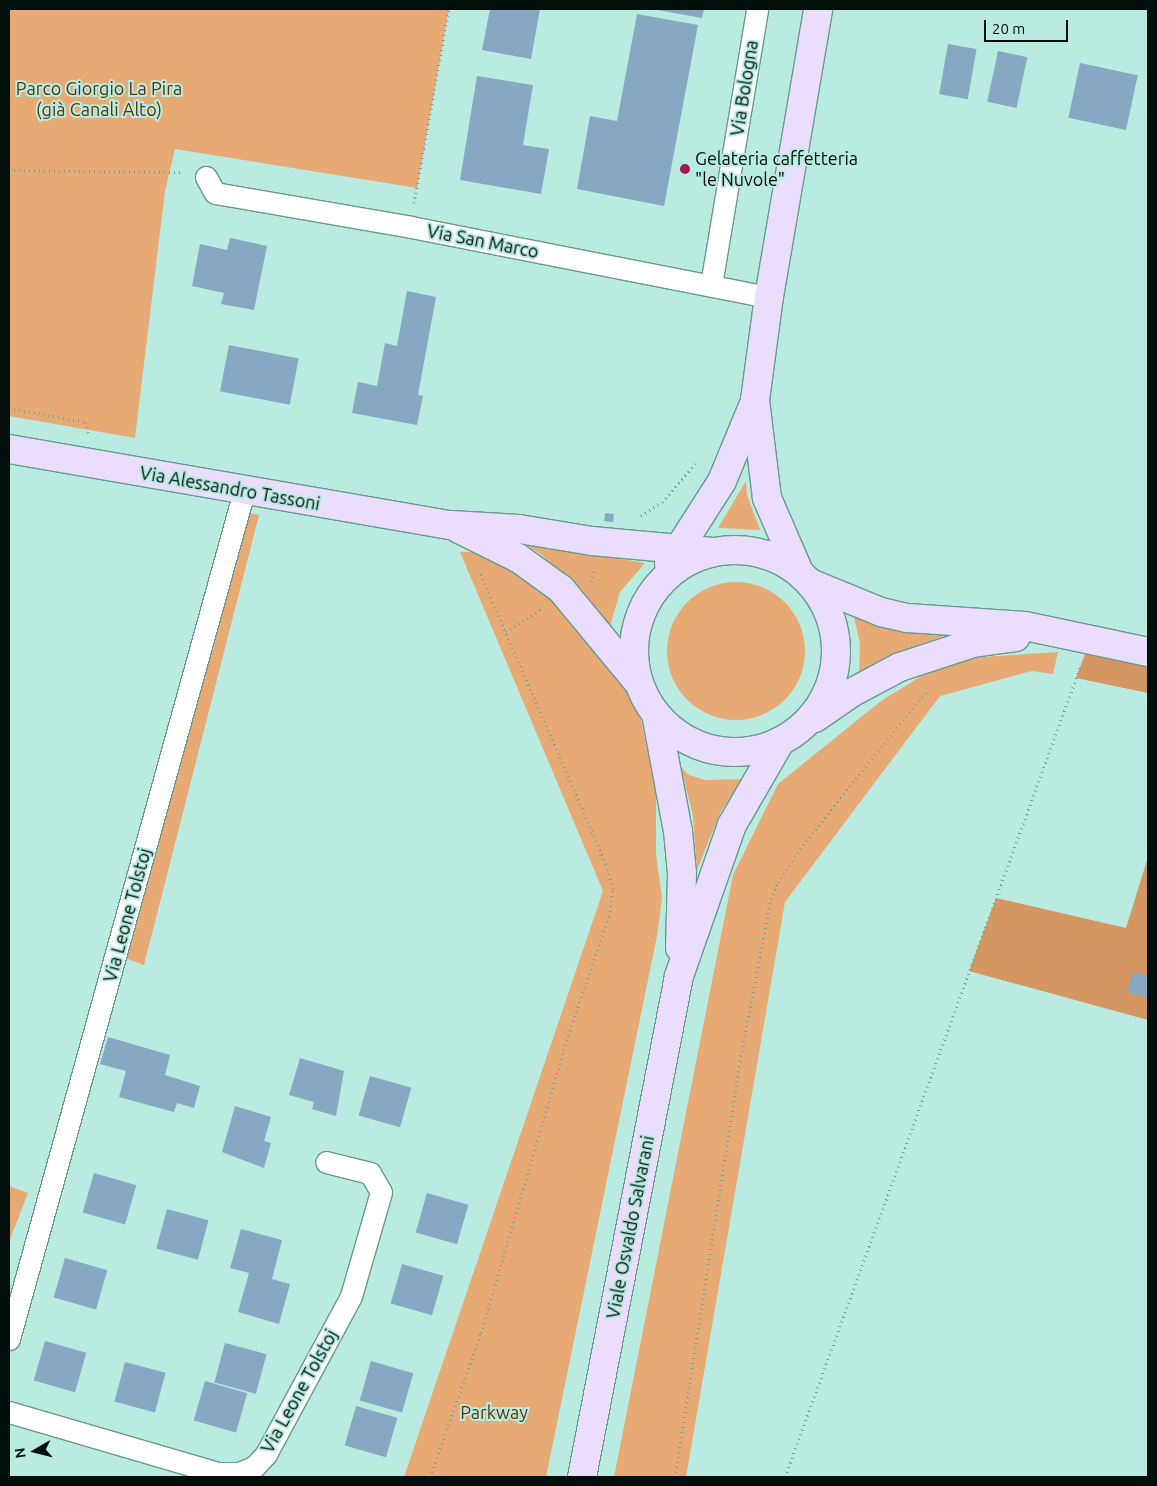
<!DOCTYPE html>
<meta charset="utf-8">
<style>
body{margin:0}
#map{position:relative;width:1157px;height:1486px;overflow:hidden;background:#b9ebe1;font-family:Ubuntu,sans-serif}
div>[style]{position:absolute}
.green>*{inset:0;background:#e7aa74}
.round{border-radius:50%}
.forest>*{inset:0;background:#d49761}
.building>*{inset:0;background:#86a8c2;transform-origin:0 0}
.path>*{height:3px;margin-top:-1.5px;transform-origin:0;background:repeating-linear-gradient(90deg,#799f97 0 1px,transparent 0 5px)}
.roads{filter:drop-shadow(1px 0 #69988f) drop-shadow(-1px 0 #69988f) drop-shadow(0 1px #69988f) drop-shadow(0 -1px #69988f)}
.street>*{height:21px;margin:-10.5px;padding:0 10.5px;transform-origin:10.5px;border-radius:10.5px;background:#fff}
.secondary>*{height:28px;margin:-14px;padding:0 14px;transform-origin:14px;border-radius:14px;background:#eadefc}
.secondary>.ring{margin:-14px;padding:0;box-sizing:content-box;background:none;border:28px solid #eadefc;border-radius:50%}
.dots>*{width:14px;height:14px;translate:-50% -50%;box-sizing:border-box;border:2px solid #b9ebe1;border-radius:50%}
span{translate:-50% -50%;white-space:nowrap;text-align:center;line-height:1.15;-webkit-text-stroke:4px #b9ebe1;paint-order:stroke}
.street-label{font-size:18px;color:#000f0c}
.park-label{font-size:18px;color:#5a3206}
.poi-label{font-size:18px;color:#000f0c}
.left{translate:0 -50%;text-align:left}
.frame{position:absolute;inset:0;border:10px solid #000f0c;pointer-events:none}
.north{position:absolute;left:10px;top:1426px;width:50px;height:50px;-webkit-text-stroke:4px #b9ebe1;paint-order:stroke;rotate:262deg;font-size:14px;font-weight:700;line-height:20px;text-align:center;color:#000f0c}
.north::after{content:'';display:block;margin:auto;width:18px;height:22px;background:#000f0c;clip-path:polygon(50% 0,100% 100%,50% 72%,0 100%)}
.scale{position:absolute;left:984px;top:20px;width:84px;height:22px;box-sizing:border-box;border:2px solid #000f0c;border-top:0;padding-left:6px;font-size:15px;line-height:18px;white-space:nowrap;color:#000f0c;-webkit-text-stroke:4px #b9ebe1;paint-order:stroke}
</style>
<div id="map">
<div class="green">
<div style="clip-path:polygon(9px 9px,449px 9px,417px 188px,175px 149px,165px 191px,135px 438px,9px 416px)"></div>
<div style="clip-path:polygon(746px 481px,747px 495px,760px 530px,718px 528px)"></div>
<div style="clip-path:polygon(238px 511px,259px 515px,144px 965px,117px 955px)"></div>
<div style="clip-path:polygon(522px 542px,645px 563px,620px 592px,610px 626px,579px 588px,542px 555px)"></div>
<div style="clip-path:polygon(460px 552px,478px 552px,521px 571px,555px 598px,635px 692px,656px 792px,656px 854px,662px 898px,657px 936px,546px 1477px,404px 1477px,603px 891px)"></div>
<div class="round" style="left:667px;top:582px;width:138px;height:138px"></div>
<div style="clip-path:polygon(853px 613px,919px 632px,946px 635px,895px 654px,859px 676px,860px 643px)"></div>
<div style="clip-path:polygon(1058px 652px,1053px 674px,1032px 671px,940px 696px,785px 902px,686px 1477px,614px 1477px,733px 875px,778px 784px,881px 701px,936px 667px,982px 657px)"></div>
<div style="clip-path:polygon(681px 767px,689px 775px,705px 780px,742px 779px,720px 813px,697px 870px,693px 816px)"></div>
<div style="clip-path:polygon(9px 1186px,28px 1193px,9px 1242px)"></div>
</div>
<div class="forest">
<div style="clip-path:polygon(1090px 641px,1148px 653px,1148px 693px,1076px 678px)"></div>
<div style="clip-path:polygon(1148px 857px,1148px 1020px,969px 971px,996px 898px,1126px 928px)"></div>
</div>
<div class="building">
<div style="clip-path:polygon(490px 9px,540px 9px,531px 59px,482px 50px)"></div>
<div style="clip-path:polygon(652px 9px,704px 9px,702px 18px)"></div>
<div style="clip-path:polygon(637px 14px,698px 25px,664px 206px,577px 189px,590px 116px,617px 121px)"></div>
<div style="left:948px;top:44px;width:29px;height:51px;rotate:10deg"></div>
<div style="left:998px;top:51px;width:30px;height:52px;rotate:12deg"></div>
<div style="left:1080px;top:63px;width:59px;height:56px;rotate:12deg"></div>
<div style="clip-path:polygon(477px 76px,533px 85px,523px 145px,549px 149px,541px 194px,460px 180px)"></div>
<div style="clip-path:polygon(230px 238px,267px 246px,254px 310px,221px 304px,224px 293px,192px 286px,200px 244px,227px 250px)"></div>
<div style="clip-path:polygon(407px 291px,436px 297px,418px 395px,423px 396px,417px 425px,352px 413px,358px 382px,377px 386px,385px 343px,397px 346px)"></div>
<div style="left:229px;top:345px;width:71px;height:47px;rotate:11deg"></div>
<div style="left:605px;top:513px;width:9px;height:8px;rotate:6deg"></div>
<div style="clip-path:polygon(1133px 972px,1148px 976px,1148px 998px,1127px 992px)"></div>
<div style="clip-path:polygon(108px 1037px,170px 1055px,165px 1075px,200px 1086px,194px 1108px,177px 1103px,174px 1112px,119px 1097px,126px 1071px,100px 1064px)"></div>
<div style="clip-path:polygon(300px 1058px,344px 1071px,336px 1116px,312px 1109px,314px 1102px,289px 1095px)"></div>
<div style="left:370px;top:1076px;width:43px;height:41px;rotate:16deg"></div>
<div style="clip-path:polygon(235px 1106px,271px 1117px,264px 1141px,271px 1143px,264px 1168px,222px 1152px)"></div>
<div style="left:94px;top:1173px;width:44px;height:41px;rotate:16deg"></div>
<div style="left:427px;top:1193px;width:43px;height:41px;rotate:16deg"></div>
<div style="left:167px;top:1209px;width:43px;height:41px;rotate:15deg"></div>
<div style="clip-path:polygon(241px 1229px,282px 1240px,272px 1279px,290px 1284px,279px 1324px,238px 1312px,249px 1273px,230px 1268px)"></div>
<div style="left:65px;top:1258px;width:44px;height:41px;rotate:16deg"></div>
<div style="left:402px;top:1264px;width:43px;height:41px;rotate:16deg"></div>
<div style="left:45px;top:1341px;width:43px;height:41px;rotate:16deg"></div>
<div style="left:225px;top:1343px;width:43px;height:41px;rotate:15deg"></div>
<div style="left:371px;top:1361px;width:44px;height:41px;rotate:16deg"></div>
<div style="left:125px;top:1362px;width:42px;height:41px;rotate:15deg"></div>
<div style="left:205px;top:1381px;width:44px;height:41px;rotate:16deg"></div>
<div style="left:356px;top:1406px;width:43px;height:41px;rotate:16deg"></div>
</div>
<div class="path">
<div style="left:9px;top:170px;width:174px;rotate:0.7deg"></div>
<div style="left:414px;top:203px;width:197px;rotate:-79.8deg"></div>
<div style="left:9px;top:408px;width:78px;rotate:10.3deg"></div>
<div style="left:86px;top:422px;width:13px;rotate:81deg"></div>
<div style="left:641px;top:516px;width:25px;rotate:-34deg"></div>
<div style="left:662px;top:502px;width:53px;rotate:-48.8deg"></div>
<div style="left:591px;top:582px;width:15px;rotate:-74deg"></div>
<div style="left:506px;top:632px;width:42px;rotate:-33.3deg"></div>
<div style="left:430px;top:1477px;width:153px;rotate:-70.5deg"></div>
<div style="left:481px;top:1333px;width:300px;rotate:-73.7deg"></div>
<div style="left:565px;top:1045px;width:136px;rotate:-71.2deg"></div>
<div style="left:609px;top:916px;width:27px;rotate:-82deg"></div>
<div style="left:613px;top:889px;width:26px;rotate:-106deg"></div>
<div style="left:606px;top:864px;width:319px;rotate:-113.4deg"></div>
<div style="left:675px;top:1477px;width:421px;rotate:-81.1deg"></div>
<div style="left:740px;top:1061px;width:165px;rotate:-79.2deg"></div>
<div style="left:771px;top:899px;width:18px;rotate:-68deg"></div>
<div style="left:778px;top:882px;width:50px;rotate:-55.7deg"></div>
<div style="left:806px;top:841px;width:195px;rotate:-51.2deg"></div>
<div style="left:785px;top:1477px;width:864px;rotate:-69.97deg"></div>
</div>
<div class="roads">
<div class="street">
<div style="left:206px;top:177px;width:18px;rotate:61deg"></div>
<div style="left:215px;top:193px;width:199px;rotate:9.8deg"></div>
<div style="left:411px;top:227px;width:365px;rotate:11.1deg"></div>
<div style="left:711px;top:285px;width:280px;rotate:-80.5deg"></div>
<div style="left:9px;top:1339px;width:880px;rotate:-74.51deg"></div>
<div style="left:9px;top:1412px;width:217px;rotate:16.3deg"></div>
<div style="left:217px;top:1473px;width:22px"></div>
<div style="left:239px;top:1473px;width:16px;rotate:-22deg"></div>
<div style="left:254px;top:1467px;width:18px;rotate:-47deg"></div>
<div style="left:266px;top:1454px;width:179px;rotate:-61.7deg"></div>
<div style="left:351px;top:1296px;width:108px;rotate:-73.9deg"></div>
<div style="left:381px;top:1192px;width:22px;rotate:-120deg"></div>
<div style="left:370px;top:1173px;width:45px;rotate:-166deg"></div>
</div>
<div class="secondary">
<div style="left:9px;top:449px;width:448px;rotate:9.8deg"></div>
<div style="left:451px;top:525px;width:68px;rotate:3.4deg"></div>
<div style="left:519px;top:529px;width:74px;rotate:9.3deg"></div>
<div style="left:592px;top:541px;width:121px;rotate:5.2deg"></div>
<div style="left:459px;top:529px;width:66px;rotate:26.2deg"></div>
<div style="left:518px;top:558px;width:53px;rotate:35.8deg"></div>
<div style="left:561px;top:589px;width:121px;rotate:50.4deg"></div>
<div class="ring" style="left:634px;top:550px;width:174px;height:174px"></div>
<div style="left:669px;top:564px;width:98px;rotate:-57.4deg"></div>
<div style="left:722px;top:481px;width:81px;rotate:-67.5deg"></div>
<div style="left:799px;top:572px;width:81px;rotate:-113.4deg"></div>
<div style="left:767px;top:498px;width:99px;rotate:-97deg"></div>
<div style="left:755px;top:400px;width:104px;rotate:-82.3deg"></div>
<div style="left:769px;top:297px;width:292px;rotate:-80.3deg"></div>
<div style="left:810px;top:583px;width:77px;rotate:22.2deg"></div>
<div style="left:881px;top:612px;width:28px;rotate:13deg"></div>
<div style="left:908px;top:618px;width:117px;rotate:3.9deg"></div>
<div style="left:1025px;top:626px;width:126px;rotate:11.9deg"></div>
<div style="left:656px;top:714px;width:119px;rotate:79.4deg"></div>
<div style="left:678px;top:831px;width:42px;rotate:84.6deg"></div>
<div style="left:682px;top:873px;width:75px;rotate:91.5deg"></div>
<div style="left:815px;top:718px;width:44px;rotate:-34.8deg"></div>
<div style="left:851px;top:693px;width:55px;rotate:-28deg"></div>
<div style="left:900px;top:667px;width:77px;rotate:-18.2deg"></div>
<div style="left:973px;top:643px;width:43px;rotate:-7.9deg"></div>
<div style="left:582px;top:1477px;width:510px;rotate:-79.04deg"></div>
<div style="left:679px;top:976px;width:160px;rotate:-70.7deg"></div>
<div style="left:732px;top:825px;width:96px;rotate:-60deg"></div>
</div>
</div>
<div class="dots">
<div style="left:685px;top:169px;background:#a61656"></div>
</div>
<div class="street-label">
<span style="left:744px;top:88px;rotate:-81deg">Via Bologna</span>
<span style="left:483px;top:241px;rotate:11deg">Via San Marco</span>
<span style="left:230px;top:488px;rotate:10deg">Via Alessandro Tassoni</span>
<span style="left:127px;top:915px;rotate:-75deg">Via Leone Tolstoj</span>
<span style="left:630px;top:1227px;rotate:-79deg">Viale Osvaldo Salvarani</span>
<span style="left:299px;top:1391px;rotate:-61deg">Via Leone Tolstoj</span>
</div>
<div class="park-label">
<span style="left:99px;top:99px">Parco Giorgio La Pira<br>(già Canali Alto)</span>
<span style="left:494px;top:1412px">Parkway</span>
</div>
<div class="poi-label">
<span class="left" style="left:695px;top:169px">Gelateria caffetteria<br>"le Nuvole"</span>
</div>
<div class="frame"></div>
<div class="north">N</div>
<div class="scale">20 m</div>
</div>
